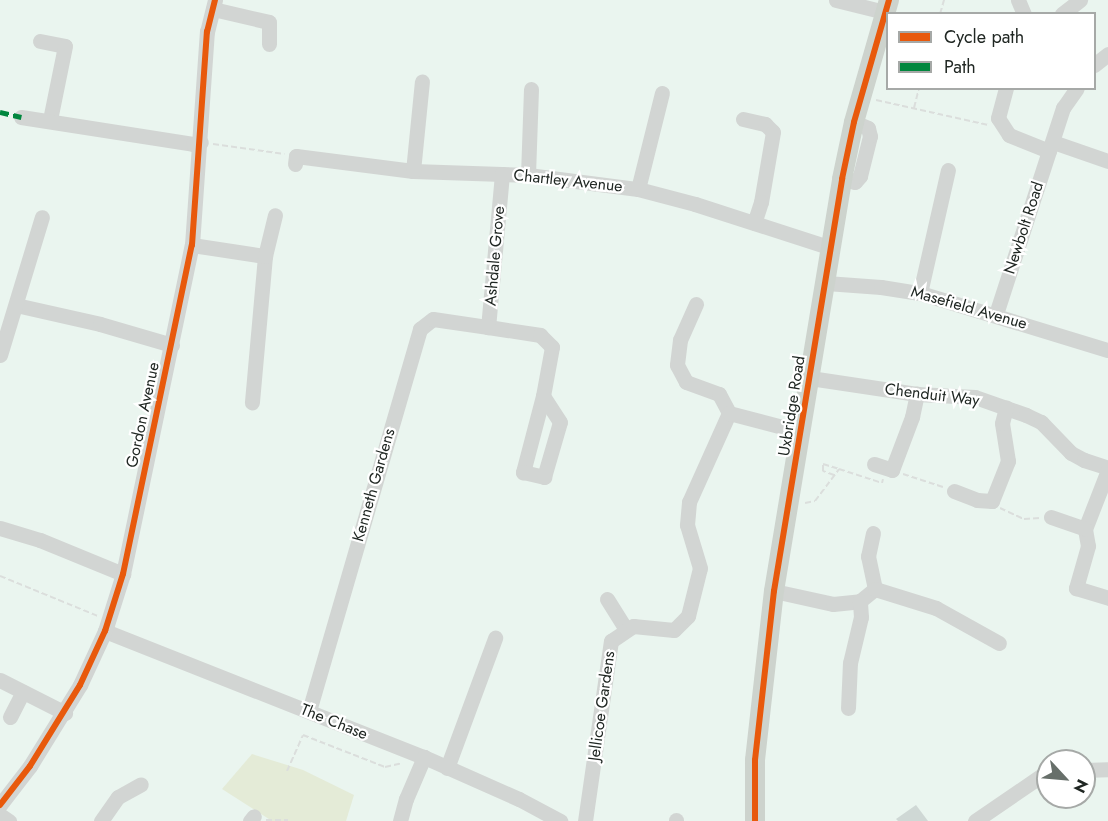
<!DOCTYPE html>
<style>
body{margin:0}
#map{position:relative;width:1108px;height:821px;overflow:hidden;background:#eaf5ef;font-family:Jost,sans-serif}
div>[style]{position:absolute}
.green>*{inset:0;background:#e4ebd7}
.building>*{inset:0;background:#cfd8d5}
.path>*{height:2px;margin-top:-1px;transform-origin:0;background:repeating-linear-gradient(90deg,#dbdedc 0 6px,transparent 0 9px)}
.minor>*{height:15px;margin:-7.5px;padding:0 7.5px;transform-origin:7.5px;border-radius:7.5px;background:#d2d5d3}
.major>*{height:20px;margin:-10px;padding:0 10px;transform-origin:10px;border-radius:10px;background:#cdd3cd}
.quiet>*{height:4.5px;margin-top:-2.25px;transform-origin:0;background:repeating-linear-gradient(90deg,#00873e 0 9px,transparent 0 13.5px)}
.cycleway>*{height:6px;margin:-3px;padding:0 3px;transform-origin:3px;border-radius:3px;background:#e8590c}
span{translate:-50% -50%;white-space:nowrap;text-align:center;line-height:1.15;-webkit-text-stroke:4.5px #fff;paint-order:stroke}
.street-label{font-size:16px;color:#202723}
.legend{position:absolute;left:886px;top:12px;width:210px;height:78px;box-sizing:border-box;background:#fff;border:2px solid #a6a9a7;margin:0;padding:8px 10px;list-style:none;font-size:18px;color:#202723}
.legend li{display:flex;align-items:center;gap:12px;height:30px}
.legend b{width:30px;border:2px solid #a6a9a7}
.north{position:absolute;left:1036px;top:749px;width:60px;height:60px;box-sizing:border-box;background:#fff;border:2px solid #a6a9a7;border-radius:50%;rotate:116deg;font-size:16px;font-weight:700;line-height:24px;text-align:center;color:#202723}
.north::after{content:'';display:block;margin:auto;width:21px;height:27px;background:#676f6a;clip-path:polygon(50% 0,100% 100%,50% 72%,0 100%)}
</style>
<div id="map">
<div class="green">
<div style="clip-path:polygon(252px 754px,303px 770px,354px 795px,346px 821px,272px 821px,222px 789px)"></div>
</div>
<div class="building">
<div style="clip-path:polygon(916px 805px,928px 821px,898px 821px,896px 819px)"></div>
</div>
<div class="path">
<div style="left:940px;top:14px;width:15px;rotate:-74deg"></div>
<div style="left:876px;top:100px;width:115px;rotate:12.6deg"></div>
<div style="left:914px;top:108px;width:21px;rotate:-76deg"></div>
<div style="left:213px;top:144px;width:72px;rotate:8deg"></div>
<div style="left:903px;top:474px;width:42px;rotate:18deg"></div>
<div style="left:834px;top:475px;width:12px;rotate:-160deg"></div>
<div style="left:823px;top:471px;width:7px;rotate:-90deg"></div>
<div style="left:823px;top:464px;width:17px;rotate:17deg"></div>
<div style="left:805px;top:503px;width:10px;rotate:-11deg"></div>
<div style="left:815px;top:501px;width:40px;rotate:-53deg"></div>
<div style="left:839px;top:469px;width:45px;rotate:18deg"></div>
<div style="left:882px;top:483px;width:4px;rotate:-76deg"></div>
<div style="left:1000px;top:508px;width:26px;rotate:25deg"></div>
<div style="left:1024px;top:519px;width:16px;rotate:-4deg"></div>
<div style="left:0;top:576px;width:106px;rotate:22.2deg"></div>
<div style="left:287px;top:771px;width:39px;rotate:-66deg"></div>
<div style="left:303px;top:735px;width:88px;rotate:21.3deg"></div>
<div style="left:385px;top:767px;width:17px;rotate:-13deg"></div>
<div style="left:266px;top:820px;width:22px"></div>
</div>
<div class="minor">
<div style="left:836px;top:0;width:50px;rotate:13.8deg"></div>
<div style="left:1018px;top:0;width:15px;rotate:67deg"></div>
<div style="left:213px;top:9px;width:57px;rotate:13.1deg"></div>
<div style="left:269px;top:22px;width:22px;rotate:90deg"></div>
<div style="left:1062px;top:14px;width:23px;rotate:-38deg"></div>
<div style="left:40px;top:41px;width:25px;rotate:11deg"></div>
<div style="left:65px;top:46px;width:76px;rotate:101.5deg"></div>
<div style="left:1094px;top:65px;width:18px;rotate:-38deg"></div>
<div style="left:1006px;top:88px;width:31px;rotate:105deg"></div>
<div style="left:998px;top:118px;width:20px;rotate:57deg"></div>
<div style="left:1009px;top:135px;width:43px;rotate:21.8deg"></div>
<div style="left:21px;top:117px;width:174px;rotate:8.9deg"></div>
<div style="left:193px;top:144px;width:8px;rotate:-14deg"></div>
<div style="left:743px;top:119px;width:23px;rotate:13deg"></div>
<div style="left:765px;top:124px;width:11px;rotate:45deg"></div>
<div style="left:773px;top:132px;width:71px;rotate:99.7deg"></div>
<div style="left:761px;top:202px;width:22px;rotate:108deg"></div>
<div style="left:1053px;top:142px;width:58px;rotate:19.1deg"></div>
<div style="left:295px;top:164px;width:8px;rotate:-83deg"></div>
<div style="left:296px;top:156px;width:118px;rotate:7.3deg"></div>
<div style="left:413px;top:171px;width:115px;rotate:2deg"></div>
<div style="left:528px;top:175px;width:111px;rotate:7.3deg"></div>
<div style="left:638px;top:189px;width:59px;rotate:14.7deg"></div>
<div style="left:695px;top:204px;width:143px;rotate:17.9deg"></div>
<div style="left:413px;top:171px;width:90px;rotate:-84.3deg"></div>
<div style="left:502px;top:174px;width:154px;rotate:95.2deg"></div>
<div style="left:488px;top:327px;width:53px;rotate:8.7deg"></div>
<div style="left:540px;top:335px;width:17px;rotate:45deg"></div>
<div style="left:552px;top:347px;width:50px;rotate:100.4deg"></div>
<div style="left:543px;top:396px;width:79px;rotate:104.7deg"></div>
<div style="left:523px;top:472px;width:22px;rotate:13deg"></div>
<div style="left:544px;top:477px;width:57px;rotate:-73.8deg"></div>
<div style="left:560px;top:422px;width:31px;rotate:-123deg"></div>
<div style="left:528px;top:175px;width:86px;rotate:-88deg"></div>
<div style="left:842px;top:179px;width:13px;rotate:13deg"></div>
<div style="left:855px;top:182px;width:8px;rotate:-50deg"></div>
<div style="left:860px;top:176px;width:41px;rotate:-76deg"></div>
<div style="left:870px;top:136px;width:8px;rotate:-104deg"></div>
<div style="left:868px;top:128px;width:15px;rotate:-157deg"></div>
<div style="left:638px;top:189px;width:99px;rotate:-76deg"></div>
<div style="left:192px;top:245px;width:74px;rotate:8.6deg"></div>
<div style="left:265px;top:256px;width:147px;rotate:95.1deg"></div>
<div style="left:265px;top:256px;width:42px;rotate:-76.3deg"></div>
<div style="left:826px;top:283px;width:55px;rotate:4.2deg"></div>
<div style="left:881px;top:287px;width:39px;rotate:9deg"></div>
<div style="left:920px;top:293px;width:196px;rotate:16.9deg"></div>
<div style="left:920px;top:293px;width:126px;rotate:-77.2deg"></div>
<div style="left:696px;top:304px;width:39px;rotate:114deg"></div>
<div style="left:680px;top:340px;width:25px;rotate:97deg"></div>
<div style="left:677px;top:365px;width:19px;rotate:62deg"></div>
<div style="left:686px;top:382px;width:35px;rotate:20deg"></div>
<div style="left:719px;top:394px;width:21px;rotate:62deg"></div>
<div style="left:16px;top:305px;width:86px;rotate:12.7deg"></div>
<div style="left:100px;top:324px;width:75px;rotate:16.3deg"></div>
<div style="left:996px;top:314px;width:217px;rotate:-72deg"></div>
<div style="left:1063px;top:108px;width:24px;rotate:-55deg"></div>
<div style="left:0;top:355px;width:144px;rotate:-73.1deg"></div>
<div style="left:810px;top:378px;width:108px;rotate:8.5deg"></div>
<div style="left:917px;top:394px;width:58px;rotate:3deg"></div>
<div style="left:975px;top:397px;width:54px;rotate:19.4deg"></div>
<div style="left:1026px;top:415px;width:17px;rotate:25deg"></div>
<div style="left:1041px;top:422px;width:43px;rotate:45.9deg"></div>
<div style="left:1071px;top:453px;width:15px;rotate:28deg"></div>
<div style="left:1084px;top:460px;width:25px;rotate:18deg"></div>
<div style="left:874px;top:464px;width:19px;rotate:18deg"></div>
<div style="left:892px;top:470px;width:57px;rotate:-69.3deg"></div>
<div style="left:912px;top:417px;width:24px;rotate:-78deg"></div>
<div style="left:1108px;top:470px;width:63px;rotate:111.3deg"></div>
<div style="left:1085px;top:529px;width:17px;rotate:80deg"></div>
<div style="left:1088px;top:546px;width:44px;rotate:105.9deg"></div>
<div style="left:1076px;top:588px;width:34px;rotate:17deg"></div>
<div style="left:954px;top:491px;width:25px;rotate:21deg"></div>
<div style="left:977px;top:500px;width:15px;rotate:4deg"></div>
<div style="left:992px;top:501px;width:43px;rotate:-68.2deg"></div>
<div style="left:1008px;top:461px;width:38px;rotate:-99deg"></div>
<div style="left:1002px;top:423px;width:16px;rotate:-75deg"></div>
<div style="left:1051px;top:517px;width:36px;rotate:19deg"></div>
<div style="left:0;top:528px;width:42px;rotate:16.7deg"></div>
<div style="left:40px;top:540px;width:90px;rotate:22.3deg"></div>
<div style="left:873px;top:533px;width:24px;rotate:102deg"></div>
<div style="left:868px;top:556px;width:34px;rotate:78deg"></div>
<div style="left:774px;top:591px;width:60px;rotate:12.4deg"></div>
<div style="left:833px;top:604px;width:27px;rotate:-6deg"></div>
<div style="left:860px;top:601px;width:19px;rotate:-39deg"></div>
<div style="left:875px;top:589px;width:64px;rotate:17.3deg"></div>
<div style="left:936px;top:608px;width:72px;rotate:29.1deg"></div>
<div style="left:607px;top:599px;width:36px;rotate:58deg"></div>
<div style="left:105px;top:631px;width:343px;rotate:21.6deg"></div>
<div style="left:424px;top:757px;width:104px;rotate:23.9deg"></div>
<div style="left:519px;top:799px;width:47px;rotate:28.2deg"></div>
<div style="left:0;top:680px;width:73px;rotate:26.9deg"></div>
<div style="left:848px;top:708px;width:45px;rotate:-87.5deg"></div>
<div style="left:850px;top:663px;width:47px;rotate:-76.6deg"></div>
<div style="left:861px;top:617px;width:16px;rotate:-94deg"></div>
<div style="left:309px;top:711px;width:398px;rotate:-73.8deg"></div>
<div style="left:420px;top:329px;width:16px;rotate:-38deg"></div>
<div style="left:433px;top:319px;width:56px;rotate:8.3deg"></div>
<div style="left:10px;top:717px;width:28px;rotate:-63deg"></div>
<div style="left:447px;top:768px;width:139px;rotate:-69.7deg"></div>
<div style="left:1084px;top:770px;width:24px;rotate:-2deg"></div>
<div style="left:0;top:805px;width:49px;rotate:-52.4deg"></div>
<div style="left:30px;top:766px;width:95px;rotate:-58.3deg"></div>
<div style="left:80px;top:685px;width:60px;rotate:-65.2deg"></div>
<div style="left:105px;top:631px;width:60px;rotate:-72.5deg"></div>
<div style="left:123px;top:574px;width:336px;rotate:-78.2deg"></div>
<div style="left:192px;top:245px;width:214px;rotate:-86deg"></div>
<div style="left:207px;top:32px;width:33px;rotate:-76deg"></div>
<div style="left:0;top:815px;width:11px;rotate:34deg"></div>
<div style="left:101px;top:821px;width:29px;rotate:-55deg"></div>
<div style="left:118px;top:797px;width:26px;rotate:-29deg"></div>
<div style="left:250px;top:821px;width:6px;rotate:-51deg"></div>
<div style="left:400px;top:821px;width:23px;rotate:-75deg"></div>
<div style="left:406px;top:799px;width:46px;rotate:-66.8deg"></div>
<div style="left:585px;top:821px;width:182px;rotate:-81.8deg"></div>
<div style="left:611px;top:641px;width:27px;rotate:-34deg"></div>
<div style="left:633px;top:626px;width:41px;rotate:5.6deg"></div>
<div style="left:674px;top:630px;width:20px;rotate:-45deg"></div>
<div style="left:688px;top:616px;width:49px;rotate:-76deg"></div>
<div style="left:700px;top:568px;width:45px;rotate:-106.8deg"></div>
<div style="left:687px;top:525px;width:23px;rotate:-85deg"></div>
<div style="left:689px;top:502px;width:98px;rotate:-65.8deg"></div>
<div style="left:729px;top:413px;width:75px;rotate:14.6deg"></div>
<div style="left:676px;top:821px;width:1px;rotate:-90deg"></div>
<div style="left:975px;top:821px;width:88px;rotate:-34.4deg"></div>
</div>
<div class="major">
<div style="left:755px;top:821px;width:61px;rotate:-90deg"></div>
<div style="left:755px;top:760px;width:170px;rotate:-83.6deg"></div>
<div style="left:774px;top:591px;width:418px;rotate:-80.6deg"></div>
<div style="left:842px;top:179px;width:58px;rotate:-78.1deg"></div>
<div style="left:854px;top:122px;width:127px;rotate:-74deg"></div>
</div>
<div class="quiet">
<div style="left:0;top:112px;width:22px;rotate:13deg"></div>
</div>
<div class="cycleway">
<div style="left:0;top:805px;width:49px;rotate:-52.4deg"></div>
<div style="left:30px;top:766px;width:95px;rotate:-58.3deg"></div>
<div style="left:80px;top:685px;width:60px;rotate:-65.2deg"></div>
<div style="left:105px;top:631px;width:60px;rotate:-72.5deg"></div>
<div style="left:123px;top:574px;width:336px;rotate:-78.2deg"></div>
<div style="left:192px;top:245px;width:214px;rotate:-86deg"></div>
<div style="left:207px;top:32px;width:33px;rotate:-76deg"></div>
<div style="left:755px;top:821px;width:61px;rotate:-90deg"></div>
<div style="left:755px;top:760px;width:170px;rotate:-83.6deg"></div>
<div style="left:774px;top:591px;width:418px;rotate:-80.6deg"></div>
<div style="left:842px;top:179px;width:58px;rotate:-78.1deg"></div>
<div style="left:854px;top:122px;width:127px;rotate:-74deg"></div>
</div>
<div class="street-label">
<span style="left:568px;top:181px;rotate:6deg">Chartley Avenue</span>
<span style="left:1024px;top:228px;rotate:-72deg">Newbolt Road</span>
<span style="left:495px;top:256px;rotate:-85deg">Ashdale Grove</span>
<span style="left:969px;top:308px;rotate:16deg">Masefield Avenue</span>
<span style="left:932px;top:395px;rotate:7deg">Chenduit Way</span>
<span style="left:792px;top:406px;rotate:-81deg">Uxbridge Road</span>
<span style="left:143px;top:415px;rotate:-78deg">Gordon Avenue</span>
<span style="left:374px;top:485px;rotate:-74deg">Kenneth Gardens</span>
<span style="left:602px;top:706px;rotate:-82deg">Jellicoe Gardens</span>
<span style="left:334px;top:722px;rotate:22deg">The Chase</span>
</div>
<ul class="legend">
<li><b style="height:8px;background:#e8590c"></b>Cycle path</li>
<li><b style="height:8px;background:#00873e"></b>Path</li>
</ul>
<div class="north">N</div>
</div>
